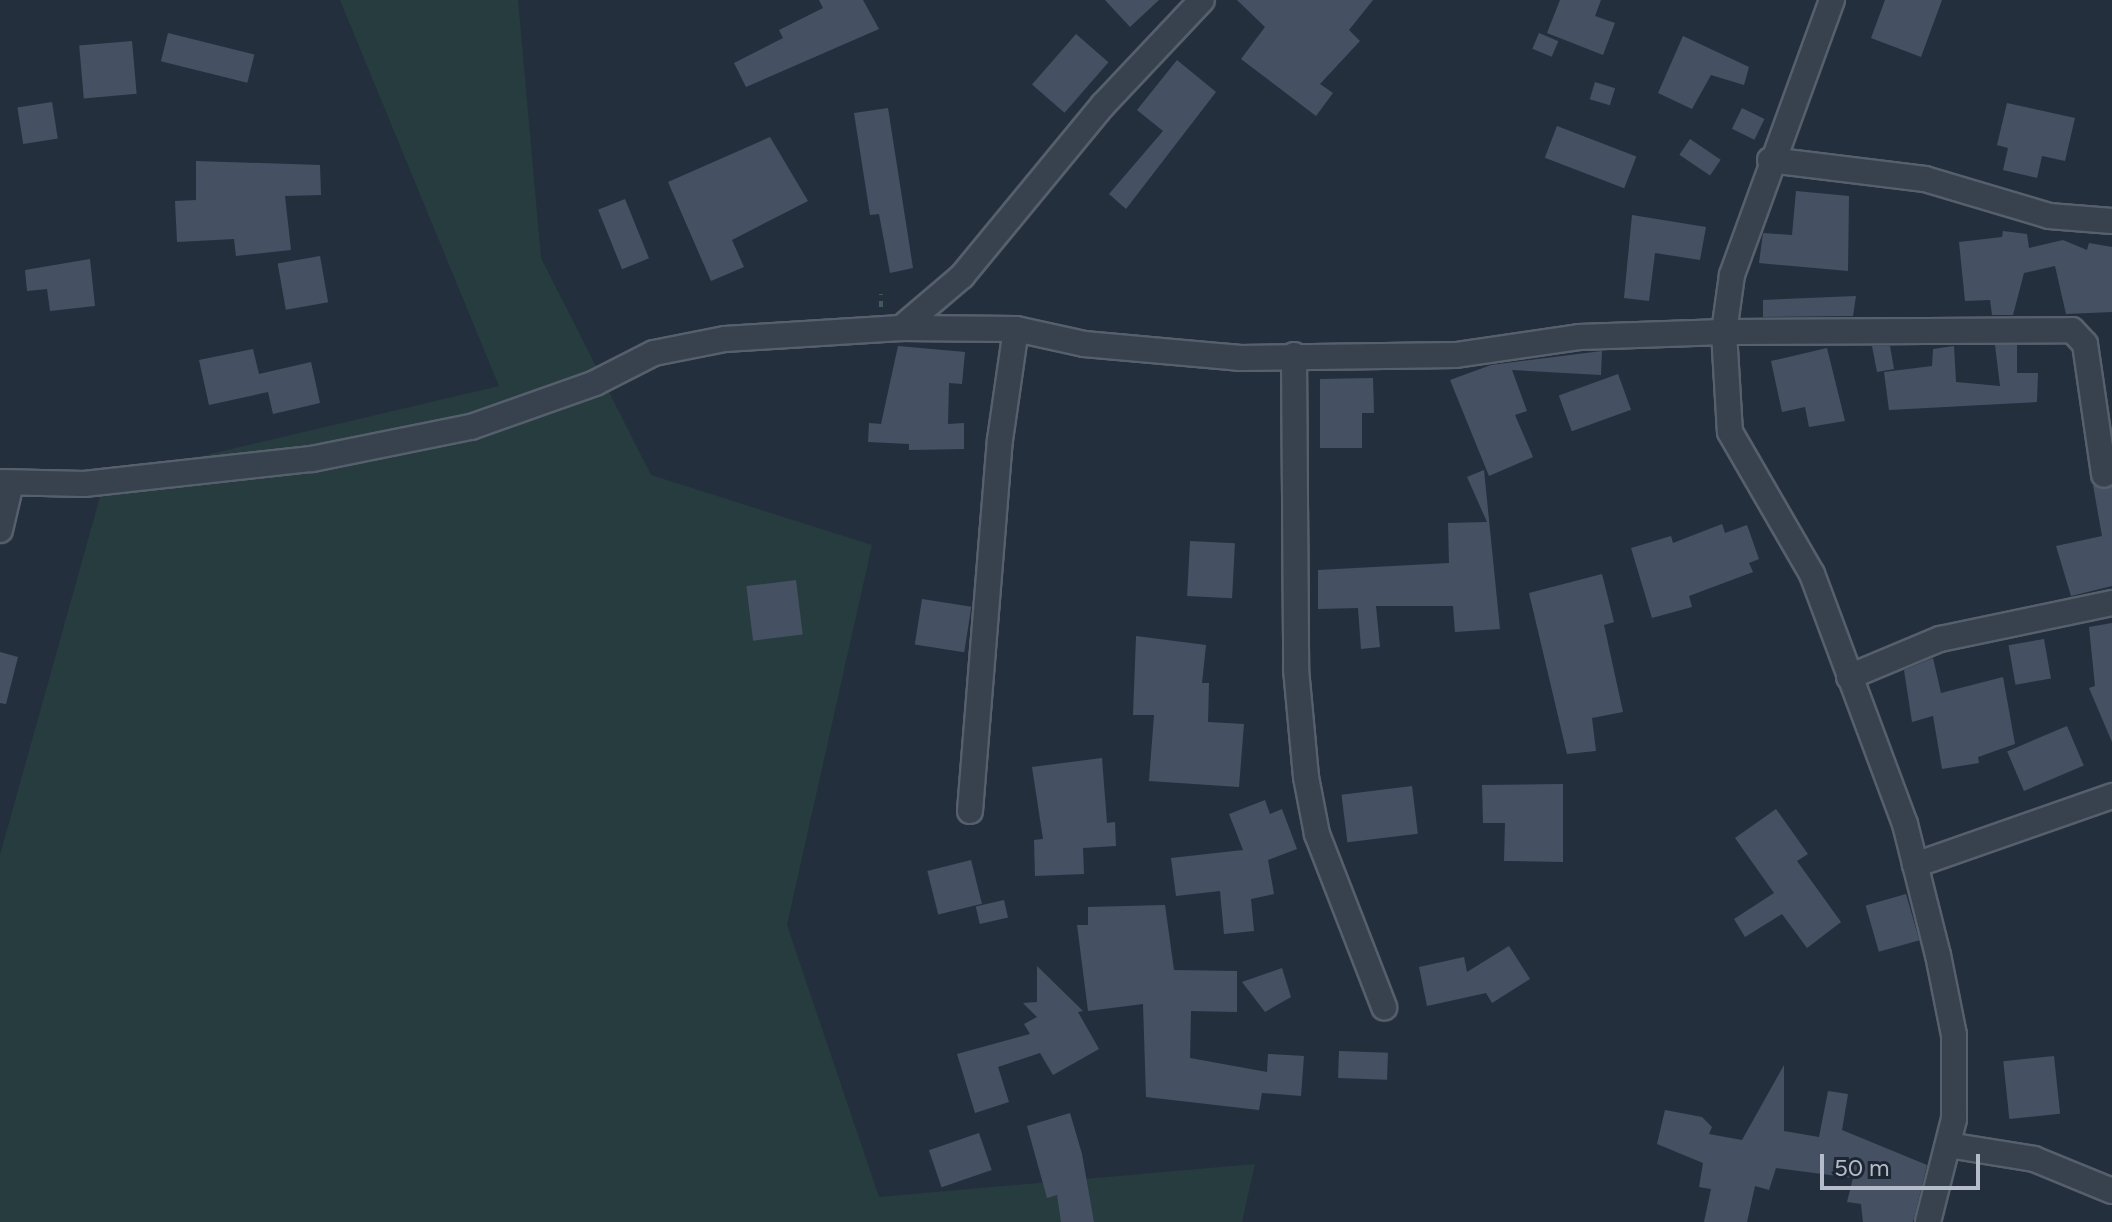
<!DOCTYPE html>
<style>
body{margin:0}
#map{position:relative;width:2112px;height:1222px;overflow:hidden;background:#242f3e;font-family:Figtree,sans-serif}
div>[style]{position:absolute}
.green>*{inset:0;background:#263c3f}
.building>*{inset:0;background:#455162;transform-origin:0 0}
.path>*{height:4px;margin-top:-2px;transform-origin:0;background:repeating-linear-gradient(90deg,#44595c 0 6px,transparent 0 12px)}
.roads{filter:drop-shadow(2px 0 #565f6c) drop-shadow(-2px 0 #565f6c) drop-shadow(0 2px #565f6c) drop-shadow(0 -2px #565f6c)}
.street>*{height:24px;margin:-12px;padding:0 12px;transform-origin:12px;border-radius:12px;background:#38414e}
span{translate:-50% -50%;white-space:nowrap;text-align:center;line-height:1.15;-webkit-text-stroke:7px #1d2633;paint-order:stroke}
.scale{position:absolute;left:1820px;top:1154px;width:160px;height:36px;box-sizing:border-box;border:4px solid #b4bcc9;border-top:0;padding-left:10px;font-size:24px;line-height:28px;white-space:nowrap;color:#b4bcc9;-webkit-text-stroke:6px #1d2633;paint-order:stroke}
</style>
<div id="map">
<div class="green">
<div style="clip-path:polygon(340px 0,518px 0,541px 258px,651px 475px,872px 545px,787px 925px,879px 1197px,1255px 1164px,1242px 1222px,0 1222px,0 855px,105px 479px,499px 386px)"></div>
</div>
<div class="building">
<div style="clip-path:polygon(819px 0,863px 0,879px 29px,746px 87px,734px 63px,783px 38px,779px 30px,823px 8px)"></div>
<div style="clip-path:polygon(1105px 0,1159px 0,1130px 27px)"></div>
<div style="clip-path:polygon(1237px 0,1373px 0,1349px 30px,1360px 41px,1320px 84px,1333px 93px,1316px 116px,1241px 59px,1265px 27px)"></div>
<div style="clip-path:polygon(1560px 0,1601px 0,1595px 16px,1615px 23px,1603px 55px,1547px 33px)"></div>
<div style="clip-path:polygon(1885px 0,1942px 0,1921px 57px,1871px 38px)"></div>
<div style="left:168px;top:33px;width:89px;height:29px;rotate:14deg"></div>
<div style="left:1539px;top:33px;width:21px;height:17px;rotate:23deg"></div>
<div style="left:1076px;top:34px;width:43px;height:67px;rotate:41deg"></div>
<div style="clip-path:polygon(1683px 36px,1749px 67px,1744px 85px,1711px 75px,1692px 109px,1658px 93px)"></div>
<div style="left:132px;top:41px;width:53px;height:53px;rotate:85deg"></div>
<div style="clip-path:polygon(1177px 60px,1216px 92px,1126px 209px,1109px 194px,1163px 131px,1137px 110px)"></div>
<div style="left:1595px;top:82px;width:21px;height:18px;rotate:17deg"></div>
<div style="left:52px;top:102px;width:37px;height:35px;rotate:81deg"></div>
<div style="clip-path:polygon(2007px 103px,2075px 118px,2065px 161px,2042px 156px,2037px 178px,2003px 170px,2008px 148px,1997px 145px)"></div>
<div style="clip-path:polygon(888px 108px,913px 268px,890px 273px,879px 214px,870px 215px,854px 113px)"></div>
<div style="left:1742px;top:108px;width:25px;height:23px;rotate:26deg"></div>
<div style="left:1557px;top:126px;width:85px;height:34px;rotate:21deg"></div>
<div style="clip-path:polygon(770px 137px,808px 201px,732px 240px,744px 267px,711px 281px,668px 182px)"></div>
<div style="left:1690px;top:139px;width:37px;height:19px;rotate:34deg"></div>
<div style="clip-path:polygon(196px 161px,320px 165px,321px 195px,285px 196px,291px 250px,236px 256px,234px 239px,177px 242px,175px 201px,196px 200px)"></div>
<div style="clip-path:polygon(1796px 191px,1849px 196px,1848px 271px,1759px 263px,1763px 233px,1792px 235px)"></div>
<div style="left:625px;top:199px;width:64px;height:29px;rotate:68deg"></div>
<div style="clip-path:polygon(1632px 215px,1706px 227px,1700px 260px,1655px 253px,1649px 301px,1624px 298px)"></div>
<div style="clip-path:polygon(2003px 231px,2027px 234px,2029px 248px,2063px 240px,2087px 250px,2089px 243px,2112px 247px,2112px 312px,2066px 314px,2055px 266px,2024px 273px,2013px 315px,1992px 315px,1990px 300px,1965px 301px,1959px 242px,2002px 237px)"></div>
<div style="left:320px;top:256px;width:47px;height:43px;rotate:80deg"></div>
<div style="clip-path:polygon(90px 259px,95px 306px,50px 311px,47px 289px,27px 291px,25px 270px)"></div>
<div style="clip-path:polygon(1856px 296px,1853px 316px,1763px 317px,1763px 300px)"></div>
<div style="clip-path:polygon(1995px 345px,2017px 345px,2017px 373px,2038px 373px,2037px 402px,1889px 410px,1884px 372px,1932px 366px,1933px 349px,1954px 346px,1956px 382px,2000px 386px)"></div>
<div style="clip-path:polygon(898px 346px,965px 352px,962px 384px,949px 383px,948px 424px,964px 423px,964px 449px,909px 450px,909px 444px,868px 442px,869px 423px,881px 424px)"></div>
<div style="clip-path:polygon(1872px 346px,1890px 346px,1894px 369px,1877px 372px)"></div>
<div style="clip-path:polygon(1827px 348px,1845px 421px,1809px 427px,1805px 407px,1782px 412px,1771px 361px)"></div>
<div style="clip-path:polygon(253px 349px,259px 374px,311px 362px,320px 403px,273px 414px,268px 392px,209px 405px,199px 360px)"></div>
<div style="clip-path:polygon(1602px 351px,1601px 375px,1512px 370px,1527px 411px,1515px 415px,1533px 457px,1489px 476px,1450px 380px,1491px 365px)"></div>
<div style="left:1618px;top:374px;width:38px;height:63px;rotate:70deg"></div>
<div style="clip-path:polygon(1373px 378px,1374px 413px,1362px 413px,1362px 448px,1320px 448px,1320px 379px)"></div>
<div style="clip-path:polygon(1484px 470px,1500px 629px,1455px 632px,1453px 606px,1376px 606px,1380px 647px,1361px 649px,1358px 608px,1318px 609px,1318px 570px,1449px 563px,1448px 523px,1487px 522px,1467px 477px)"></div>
<div style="clip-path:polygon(2093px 485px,2112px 487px,2112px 586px,2071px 596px,2056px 546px,2102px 536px)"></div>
<div style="clip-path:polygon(1722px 524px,1725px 533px,1747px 525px,1759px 559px,1749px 563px,1753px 572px,1689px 596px,1692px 607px,1652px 618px,1631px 548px,1671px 536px,1673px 543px)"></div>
<div style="left:1190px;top:541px;width:45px;height:55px;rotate:3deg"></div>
<div style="clip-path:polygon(1602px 574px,1614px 622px,1604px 625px,1623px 712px,1592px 718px,1596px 751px,1567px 754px,1529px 593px)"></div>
<div style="left:796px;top:580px;width:55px;height:50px;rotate:83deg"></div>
<div style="left:922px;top:599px;width:50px;height:46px;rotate:9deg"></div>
<div style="clip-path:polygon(2112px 623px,2112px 742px,2089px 688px,2095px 686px,2089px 627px)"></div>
<div style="clip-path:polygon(1136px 636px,1206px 645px,1202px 683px,1209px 683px,1208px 722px,1244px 724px,1239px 787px,1149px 781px,1154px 715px,1133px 715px)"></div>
<div style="left:2044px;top:639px;width:40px;height:36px;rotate:80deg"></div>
<div style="clip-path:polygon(0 652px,18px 657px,6px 704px,0 703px)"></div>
<div style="clip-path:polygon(1933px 658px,1941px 693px,2003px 677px,2015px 744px,1978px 757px,1979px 763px,1942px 769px,1933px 716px,1912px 722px,1904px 670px)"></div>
<div style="left:2067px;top:726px;width:43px;height:65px;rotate:67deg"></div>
<div style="clip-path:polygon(1102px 758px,1107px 823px,1115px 822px,1116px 846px,1083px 848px,1084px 874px,1035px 876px,1034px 840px,1043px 839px,1032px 767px)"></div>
<div style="clip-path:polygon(1563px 784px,1563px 862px,1504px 861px,1505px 823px,1483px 823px,1482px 785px)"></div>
<div style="left:1412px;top:786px;width:48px;height:71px;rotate:83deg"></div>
<div style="clip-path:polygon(1265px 800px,1270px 814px,1282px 809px,1297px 849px,1268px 860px,1274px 894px,1251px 899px,1254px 931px,1224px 934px,1220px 891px,1176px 896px,1171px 858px,1243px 850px,1229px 814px)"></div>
<div style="clip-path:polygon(1776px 809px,1808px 854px,1797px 861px,1841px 922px,1807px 948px,1782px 914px,1745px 937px,1734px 919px,1774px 893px,1735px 838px)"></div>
<div style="left:971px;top:860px;width:45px;height:45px;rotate:76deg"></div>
<div style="left:1906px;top:894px;width:48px;height:42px;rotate:74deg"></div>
<div style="left:1004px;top:900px;width:18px;height:29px;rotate:77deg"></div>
<div style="clip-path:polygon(1165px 905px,1174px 970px,1237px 971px,1237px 1012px,1191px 1011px,1190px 1058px,1267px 1072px,1268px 1054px,1304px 1056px,1301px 1096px,1262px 1093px,1259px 1110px,1146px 1097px,1143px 1004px,1088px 1011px,1077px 925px,1088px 925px,1088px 907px)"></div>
<div style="clip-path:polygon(1509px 946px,1530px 979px,1492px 1003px,1486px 993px,1427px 1006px,1419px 967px,1464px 957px,1467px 972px)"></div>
<div style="clip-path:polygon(1037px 966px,1083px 1011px,1078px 1012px,1099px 1049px,1053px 1075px,1040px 1053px,998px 1067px,1009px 1102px,975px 1113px,957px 1054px,1030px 1034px,1024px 1024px,1037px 1017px,1023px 1003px,1037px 1002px)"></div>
<div style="clip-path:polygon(1282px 968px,1291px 997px,1265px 1012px,1242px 982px)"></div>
<div style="left:1339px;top:1051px;width:49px;height:27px;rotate:2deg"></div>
<div style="left:2054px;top:1056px;width:58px;height:51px;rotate:84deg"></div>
<div style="clip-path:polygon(1784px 1065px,1784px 1131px,1819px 1137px,1828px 1091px,1848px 1094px,1842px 1130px,1927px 1165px,1913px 1222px,1863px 1222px,1861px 1204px,1847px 1202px,1853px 1178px,1776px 1168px,1769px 1190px,1755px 1186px,1747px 1222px,1704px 1222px,1711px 1189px,1699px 1187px,1703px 1163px,1657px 1144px,1665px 1110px,1702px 1117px,1712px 1127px,1709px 1134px,1742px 1140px)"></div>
<div style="clip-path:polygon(1070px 1113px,1082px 1154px,1094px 1222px,1061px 1222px,1057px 1195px,1047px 1198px,1027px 1126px)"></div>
<div style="left:979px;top:1133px;width:39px;height:53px;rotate:71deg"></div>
</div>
<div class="path">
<div style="left:881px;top:307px;width:13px;rotate:-90deg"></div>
</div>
<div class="roads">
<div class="street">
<div style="left:1832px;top:0;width:293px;rotate:110deg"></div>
<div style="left:1732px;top:275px;width:58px;rotate:98deg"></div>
<div style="left:1724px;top:332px;width:100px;rotate:86.6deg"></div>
<div style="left:1730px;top:432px;width:164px;rotate:60deg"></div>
<div style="left:1812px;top:574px;width:267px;rotate:69.6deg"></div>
<div style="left:1905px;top:824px;width:135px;rotate:75.9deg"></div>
<div style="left:1938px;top:955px;width:82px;rotate:78.7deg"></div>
<div style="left:1954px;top:1035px;width:84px;rotate:90deg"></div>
<div style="left:1954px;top:1119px;width:106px;rotate:104.2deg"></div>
<div style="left:1770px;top:160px;width:156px;rotate:7deg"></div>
<div style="left:1925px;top:179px;width:129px;rotate:16.6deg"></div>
<div style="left:2049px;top:216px;width:63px;rotate:4.5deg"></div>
<div style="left:901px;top:328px;width:80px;rotate:-40.4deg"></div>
<div style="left:962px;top:276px;width:222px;rotate:-50.5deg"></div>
<div style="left:1103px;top:105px;width:144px;rotate:-46.7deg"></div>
<div style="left:1294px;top:355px;width:314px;rotate:89.6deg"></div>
<div style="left:1296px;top:669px;width:108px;rotate:84.7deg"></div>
<div style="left:1306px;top:777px;width:58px;rotate:79.1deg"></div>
<div style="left:1317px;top:834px;width:186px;rotate:68.8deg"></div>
<div style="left:0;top:482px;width:84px;rotate:1.4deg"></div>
<div style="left:84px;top:484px;width:229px;rotate:-6.3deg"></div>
<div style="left:312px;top:459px;width:162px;rotate:-11.4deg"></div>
<div style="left:471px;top:427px;width:132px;rotate:-19.5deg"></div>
<div style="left:595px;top:383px;width:66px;rotate:-27deg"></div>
<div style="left:654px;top:353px;width:72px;rotate:-11.2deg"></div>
<div style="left:725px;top:339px;width:176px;rotate:-3.6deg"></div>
<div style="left:901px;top:328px;width:115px;rotate:0.5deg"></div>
<div style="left:1016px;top:329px;width:70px;rotate:12.4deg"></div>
<div style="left:1084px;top:344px;width:157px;rotate:5.1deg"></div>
<div style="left:1240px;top:358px;width:216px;rotate:-0.8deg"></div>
<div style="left:1456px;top:355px;width:124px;rotate:-8.3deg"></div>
<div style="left:1579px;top:337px;width:145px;rotate:-2deg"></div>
<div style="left:1724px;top:332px;width:348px;rotate:-0.3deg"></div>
<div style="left:2072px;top:330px;width:19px;rotate:47deg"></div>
<div style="left:2085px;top:344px;width:132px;rotate:81.7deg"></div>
<div style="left:0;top:530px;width:48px;rotate:-76.8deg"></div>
<div style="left:1849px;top:677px;width:99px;rotate:-22.7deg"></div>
<div style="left:1940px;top:639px;width:176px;rotate:-11.8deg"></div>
<div style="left:970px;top:811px;width:372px;rotate:-85.4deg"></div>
<div style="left:1000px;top:440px;width:112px;rotate:-81.8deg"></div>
<div style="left:1915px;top:865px;width:209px;rotate:-19.3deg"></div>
<div style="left:1948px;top:1145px;width:87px;rotate:9.2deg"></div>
<div style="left:2034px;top:1159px;width:84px;rotate:22.3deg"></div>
</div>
</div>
<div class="scale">50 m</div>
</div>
